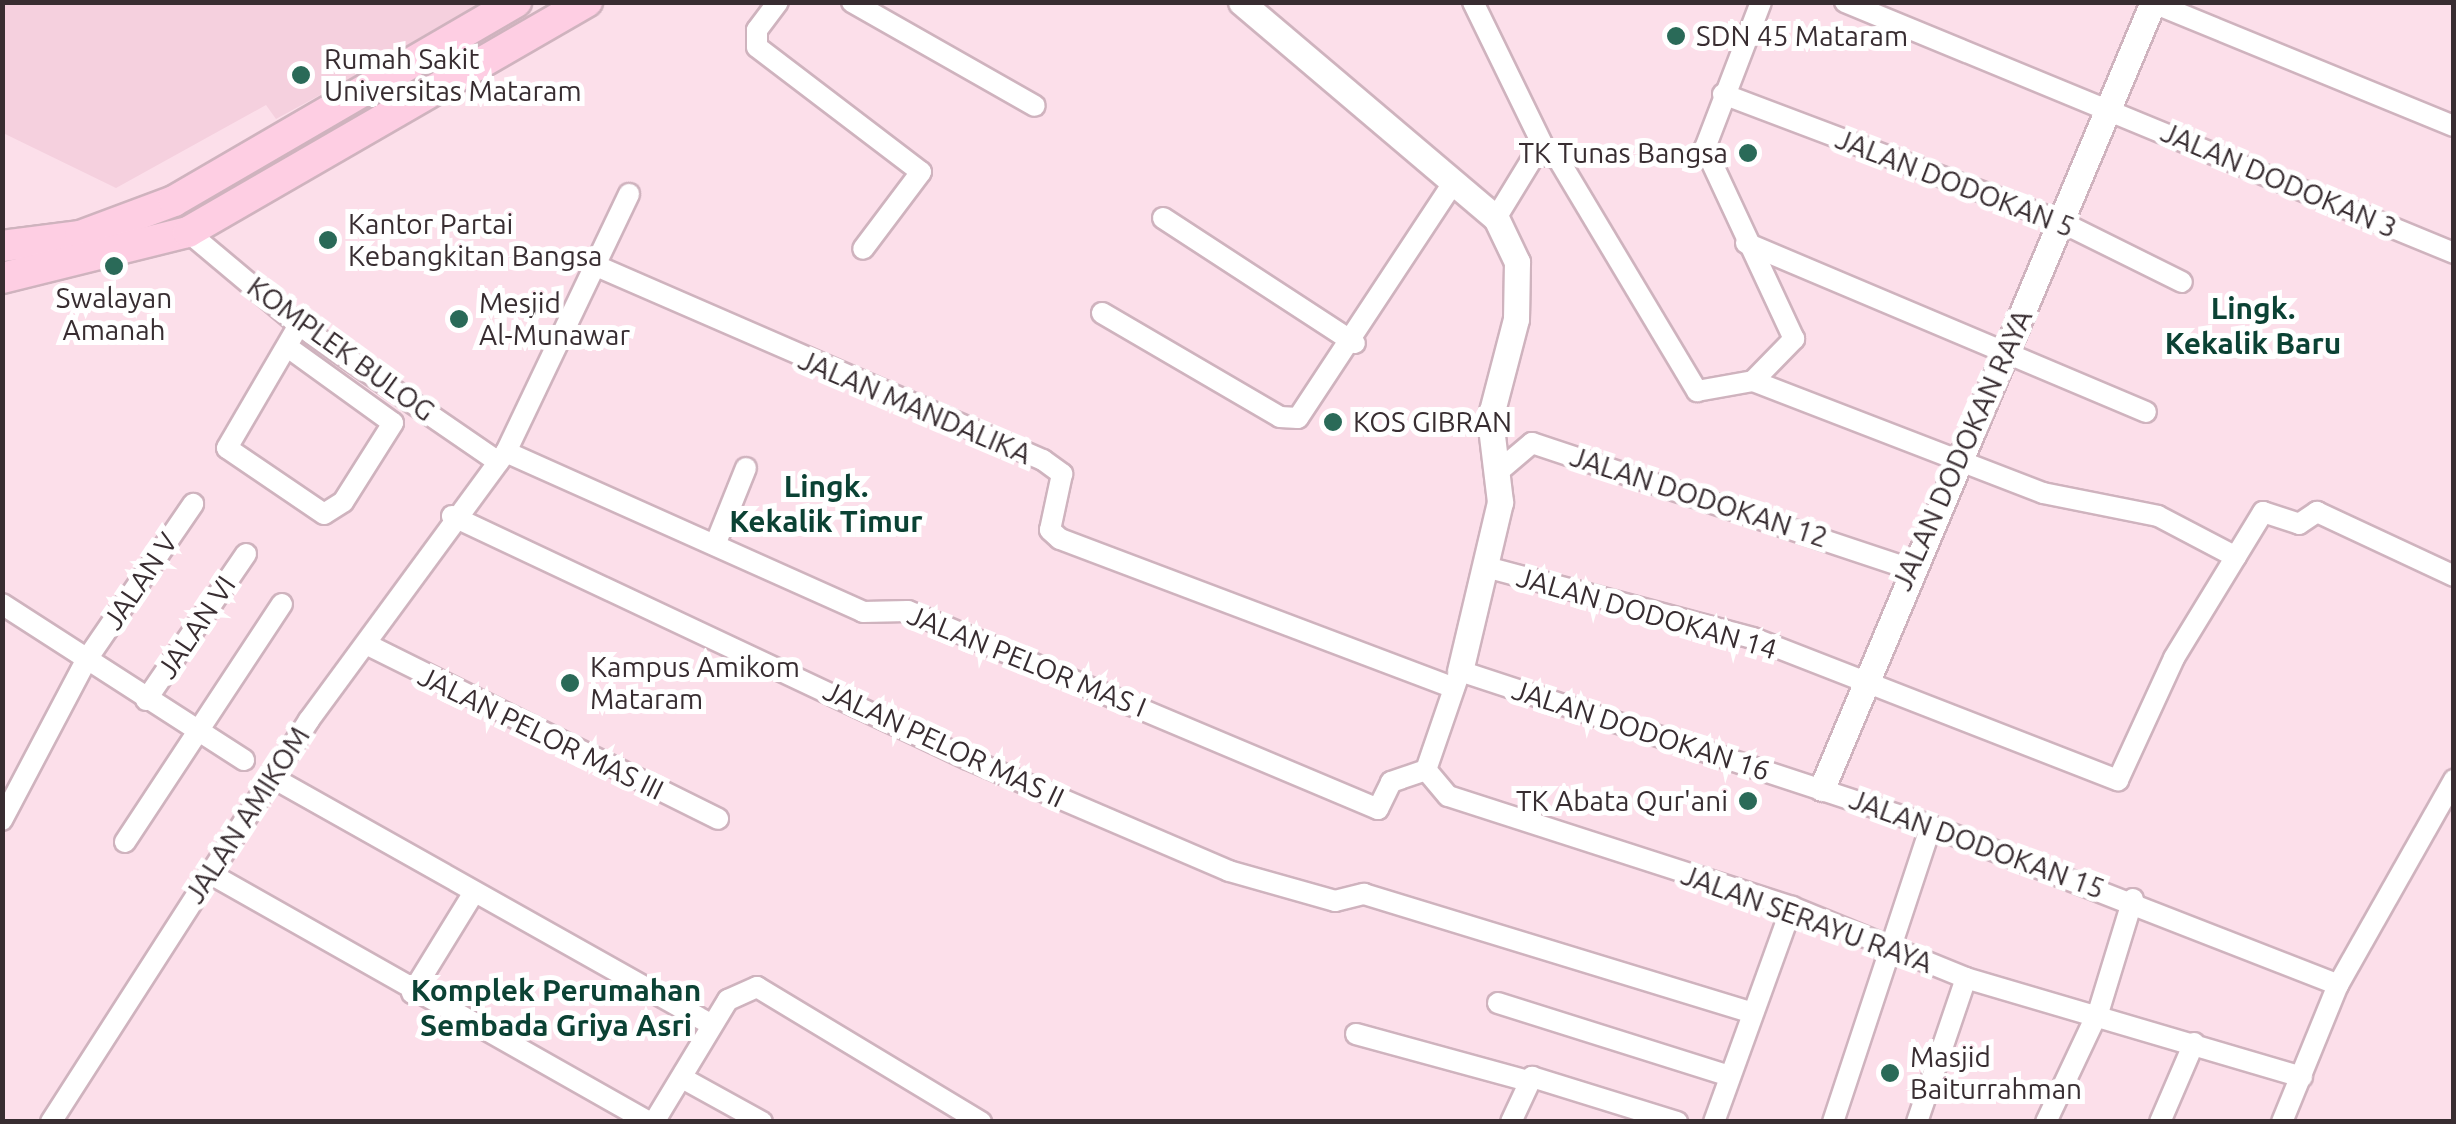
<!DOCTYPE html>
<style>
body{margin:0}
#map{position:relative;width:2456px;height:1124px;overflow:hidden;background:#fcdfea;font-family:Ubuntu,sans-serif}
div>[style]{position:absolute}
.built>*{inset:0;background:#f5d0de}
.roads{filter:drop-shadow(2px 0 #cfb3be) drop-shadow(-2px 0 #cfb3be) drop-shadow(0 2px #cfb3be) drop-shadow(0 -2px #cfb3be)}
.minor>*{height:20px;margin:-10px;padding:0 10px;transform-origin:10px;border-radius:10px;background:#fff}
.tertiary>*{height:25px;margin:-12.5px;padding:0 12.5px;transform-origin:12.5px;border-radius:12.5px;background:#fff}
.primary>*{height:30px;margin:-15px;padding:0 15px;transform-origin:15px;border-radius:15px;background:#fecee3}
.dots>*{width:28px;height:28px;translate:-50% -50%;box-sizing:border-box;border:5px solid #fff;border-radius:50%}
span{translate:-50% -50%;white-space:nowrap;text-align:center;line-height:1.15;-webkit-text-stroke:10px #fff;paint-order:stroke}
.poi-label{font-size:28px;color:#382d31}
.left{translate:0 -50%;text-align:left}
.right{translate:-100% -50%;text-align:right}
.street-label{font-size:28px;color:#382d31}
.neighbourhood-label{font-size:30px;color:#0b4234;font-weight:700}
.frame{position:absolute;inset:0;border:5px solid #382d31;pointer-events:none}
</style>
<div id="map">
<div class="built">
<div style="clip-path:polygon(3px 3px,489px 3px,276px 119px,266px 105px,116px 188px,3px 133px)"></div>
</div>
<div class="roads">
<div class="minor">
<div style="left:778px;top:2px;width:35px;rotate:127deg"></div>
<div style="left:757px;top:30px;width:17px;rotate:90deg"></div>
<div style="left:757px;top:47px;width:206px;rotate:37.3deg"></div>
<div style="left:921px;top:172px;width:96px;rotate:127deg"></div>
<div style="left:852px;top:2px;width:210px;rotate:29.6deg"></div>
<div style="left:1473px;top:2px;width:167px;rotate:64deg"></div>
<div style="left:1845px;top:2px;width:659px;rotate:22.4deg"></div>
<div style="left:2151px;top:2px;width:327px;rotate:22.3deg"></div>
<div style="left:1723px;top:94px;width:359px;rotate:20.7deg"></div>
<div style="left:2059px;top:221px;width:137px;rotate:26.4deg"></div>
<div style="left:1163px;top:218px;width:229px;rotate:33.1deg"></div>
<div style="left:1496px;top:218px;width:75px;rotate:-58.6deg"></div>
<div style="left:1535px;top:154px;width:22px;rotate:8deg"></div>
<div style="left:1557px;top:157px;width:273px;rotate:59.1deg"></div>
<div style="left:1697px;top:391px;width:57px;rotate:-10.1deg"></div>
<div style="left:1753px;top:381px;width:311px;rotate:21.1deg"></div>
<div style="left:2043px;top:493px;width:117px;rotate:11.3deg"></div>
<div style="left:2158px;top:516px;width:88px;rotate:27.7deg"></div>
<div style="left:188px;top:232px;width:145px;rotate:40deg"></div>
<div style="left:299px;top:325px;width:242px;rotate:34.5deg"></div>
<div style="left:1746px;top:243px;width:434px;rotate:22.9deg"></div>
<div style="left:592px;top:264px;width:492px;rotate:23.5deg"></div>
<div style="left:1043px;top:460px;width:24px;rotate:36deg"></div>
<div style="left:1062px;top:474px;width:57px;rotate:102.1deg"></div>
<div style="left:1050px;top:530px;width:13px;rotate:42deg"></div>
<div style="left:1060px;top:539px;width:421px;rotate:20.7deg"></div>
<div style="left:1102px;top:313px;width:206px;rotate:30.3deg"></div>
<div style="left:1280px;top:417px;width:18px;rotate:3deg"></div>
<div style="left:1298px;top:418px;width:284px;rotate:-56.6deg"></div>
<div style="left:289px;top:348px;width:128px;rotate:35.8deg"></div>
<div style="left:393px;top:423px;width:93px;rotate:122.3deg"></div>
<div style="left:343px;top:502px;width:22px;rotate:148deg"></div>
<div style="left:324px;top:514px;width:117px;rotate:-145.8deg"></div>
<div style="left:227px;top:448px;width:143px;rotate:-59.7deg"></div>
<div style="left:1753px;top:381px;width:59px;rotate:-45.7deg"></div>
<div style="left:1794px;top:339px;width:211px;rotate:-115deg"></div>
<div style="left:1705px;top:148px;width:156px;rotate:-69deg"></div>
<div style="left:506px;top:452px;width:391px;rotate:24.1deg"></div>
<div style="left:863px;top:612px;width:45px;rotate:-1.3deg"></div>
<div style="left:908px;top:611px;width:510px;rotate:22.84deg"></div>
<div style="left:1378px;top:809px;width:30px;rotate:-64deg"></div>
<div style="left:1391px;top:782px;width:37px;rotate:-19deg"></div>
<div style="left:1500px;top:470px;width:42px;rotate:-40.2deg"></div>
<div style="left:1532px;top:443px;width:395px;rotate:18.4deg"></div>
<div style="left:452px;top:516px;width:570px;rotate:25.22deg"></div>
<div style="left:968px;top:759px;width:284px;rotate:23.2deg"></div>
<div style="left:1229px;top:871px;width:110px;rotate:15.8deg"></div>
<div style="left:1335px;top:901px;width:30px;rotate:-14deg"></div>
<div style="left:1364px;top:894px;width:403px;rotate:17deg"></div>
<div style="left:715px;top:545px;width:83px;rotate:-68.1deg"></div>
<div style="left:1486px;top:567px;width:276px;rotate:14.9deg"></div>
<div style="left:1753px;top:638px;width:392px;rotate:21.3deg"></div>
<div style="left:2118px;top:780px;width:134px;rotate:-65.3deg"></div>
<div style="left:2174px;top:658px;width:171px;rotate:-58.6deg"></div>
<div style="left:2263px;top:512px;width:38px;rotate:18deg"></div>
<div style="left:2299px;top:524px;width:22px;rotate:-34deg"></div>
<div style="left:2317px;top:512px;width:151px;rotate:25deg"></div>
<div style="left:2px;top:604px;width:288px;rotate:32.8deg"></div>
<div style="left:366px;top:644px;width:393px;rotate:26.4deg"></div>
<div style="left:146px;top:700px;width:177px;rotate:-55.6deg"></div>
<div style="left:275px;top:779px;width:501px;rotate:29.38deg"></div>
<div style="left:2px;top:820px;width:182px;rotate:-62.2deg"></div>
<div style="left:87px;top:659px;width:188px;rotate:-55.6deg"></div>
<div style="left:125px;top:842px;width:285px;rotate:-56.6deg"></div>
<div style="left:209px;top:873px;width:506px;rotate:29.51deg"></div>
<div style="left:412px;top:993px;width:116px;rotate:-58.4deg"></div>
<div style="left:1498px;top:1003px;width:242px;rotate:17.5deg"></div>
<div style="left:1356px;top:1034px;width:174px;rotate:15.3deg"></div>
<div style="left:2302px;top:1077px;width:350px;rotate:-163.6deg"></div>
<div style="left:1966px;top:978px;width:188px;rotate:-157.8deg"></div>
<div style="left:1792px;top:907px;width:361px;rotate:-162.1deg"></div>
<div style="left:1448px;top:796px;width:34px;rotate:-130deg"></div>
<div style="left:1426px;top:770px;width:105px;rotate:-71deg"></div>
<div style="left:1460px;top:671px;width:496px;rotate:18.2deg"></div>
<div style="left:1931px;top:826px;width:437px;rotate:21.3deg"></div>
<div style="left:684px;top:1079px;width:89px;rotate:28.9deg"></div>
<div style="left:51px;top:1122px;width:478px;rotate:-57.3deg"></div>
<div style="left:309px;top:720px;width:333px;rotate:-53.7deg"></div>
<div style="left:506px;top:452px;width:286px;rotate:-64.5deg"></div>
<div style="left:654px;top:1122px;width:143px;rotate:-58.8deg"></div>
<div style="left:728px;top:1000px;width:32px;rotate:-24deg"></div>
<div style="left:757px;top:987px;width:262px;rotate:31.1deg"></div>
<div style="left:1511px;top:1122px;width:50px;rotate:-65deg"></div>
<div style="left:1532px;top:1077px;width:152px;rotate:17.2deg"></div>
<div style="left:1714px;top:1122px;width:229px;rotate:-70.1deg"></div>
<div style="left:1833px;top:1122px;width:312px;rotate:-71.7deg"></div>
<div style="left:1917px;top:1122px;width:152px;rotate:-71.2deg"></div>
<div style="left:2046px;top:1122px;width:124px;rotate:-64.7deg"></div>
<div style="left:2099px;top:1010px;width:116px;rotate:-73deg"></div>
<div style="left:2160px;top:1122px;width:86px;rotate:-66.7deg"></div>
<div style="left:2282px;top:1122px;width:148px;rotate:-67.8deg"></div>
<div style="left:2338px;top:985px;width:236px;rotate:-60.5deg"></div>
</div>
<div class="tertiary">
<div style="left:1241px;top:2px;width:334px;rotate:40.3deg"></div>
<div style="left:1496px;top:218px;width:49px;rotate:64.5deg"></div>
<div style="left:1517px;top:262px;width:57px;rotate:91deg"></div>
<div style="left:1516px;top:319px;width:103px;rotate:104.6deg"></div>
<div style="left:1490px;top:419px;width:84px;rotate:83.1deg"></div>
<div style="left:1500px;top:502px;width:174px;rotate:103.3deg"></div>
<div style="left:1822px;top:788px;width:853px;rotate:-67.16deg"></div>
</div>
<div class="primary">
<div style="left:2px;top:246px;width:79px;rotate:-7.3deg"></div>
<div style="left:80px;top:236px;width:100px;rotate:-20.4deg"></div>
<div style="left:174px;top:201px;width:396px;rotate:-30.2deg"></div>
<div style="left:2px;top:278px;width:192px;rotate:-13.9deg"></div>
<div style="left:188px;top:232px;width:461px;rotate:-30deg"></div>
</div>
</div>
<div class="dots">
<div style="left:1676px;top:36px;background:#2a6a58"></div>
<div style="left:301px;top:75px;background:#2a6a58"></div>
<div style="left:1748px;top:153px;background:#2a6a58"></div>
<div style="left:328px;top:240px;background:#2a6a58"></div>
<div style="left:114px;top:266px;background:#2a6a58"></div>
<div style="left:459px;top:319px;background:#2a6a58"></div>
<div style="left:1333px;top:422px;background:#2a6a58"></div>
<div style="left:570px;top:683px;background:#2a6a58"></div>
<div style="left:1748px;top:801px;background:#2a6a58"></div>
<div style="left:1890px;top:1073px;background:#2a6a58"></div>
</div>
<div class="poi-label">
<span class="left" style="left:1696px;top:36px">SDN 45 Mataram</span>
<span class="left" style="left:324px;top:75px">Rumah Sakit<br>Universitas Mataram</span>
<span class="right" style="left:1728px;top:153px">TK Tunas Bangsa</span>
<span class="left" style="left:348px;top:240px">Kantor Partai<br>Kebangkitan Bangsa</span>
<span style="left:114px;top:314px">Swalayan<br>Amanah</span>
<span class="left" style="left:479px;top:319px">Mesjid<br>Al-Munawar</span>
<span class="left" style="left:1353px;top:422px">KOS GIBRAN</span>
<span class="left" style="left:590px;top:683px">Kampus Amikom<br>Mataram</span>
<span class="right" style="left:1728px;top:801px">TK Abata Qur'ani</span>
<span class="left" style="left:1910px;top:1073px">Masjid<br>Baiturrahman</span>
</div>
<div class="street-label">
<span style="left:2279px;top:180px;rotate:23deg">JALAN DODOKAN 3</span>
<span style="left:1955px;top:183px;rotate:21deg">JALAN DODOKAN 5</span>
<span style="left:341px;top:349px;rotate:36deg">KOMPLEK BULOG</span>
<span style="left:915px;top:407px;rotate:23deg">JALAN MANDALIKA</span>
<span style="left:1962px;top:450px;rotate:-66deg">JALAN DODOKAN RAYA</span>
<span style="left:1699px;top:497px;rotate:18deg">JALAN DODOKAN 12</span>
<span style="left:140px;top:581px;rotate:-56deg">JALAN V</span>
<span style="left:1647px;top:613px;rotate:16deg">JALAN DODOKAN 14</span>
<span style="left:196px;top:627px;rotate:-56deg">JALAN VI</span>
<span style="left:1027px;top:661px;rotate:22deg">JALAN PELOR MAS I</span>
<span style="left:1641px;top:730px;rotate:18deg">JALAN DODOKAN 16</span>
<span style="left:541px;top:733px;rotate:26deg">JALAN PELOR MAS III</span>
<span style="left:944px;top:744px;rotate:25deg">JALAN PELOR MAS II</span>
<span style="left:247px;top:815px;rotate:-57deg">JALAN AMIKOM</span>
<span style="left:1977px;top:844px;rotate:20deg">JALAN DODOKAN 15</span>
<span style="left:1807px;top:919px;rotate:20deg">JALAN SERAYU RAYA</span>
</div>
<div class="neighbourhood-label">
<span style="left:2253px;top:325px">Lingk.<br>Kekalik Baru</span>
<span style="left:826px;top:503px">Lingk.<br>Kekalik Timur</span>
<span style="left:556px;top:1007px">Komplek Perumahan<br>Sembada Griya Asri</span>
</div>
<div class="frame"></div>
</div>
